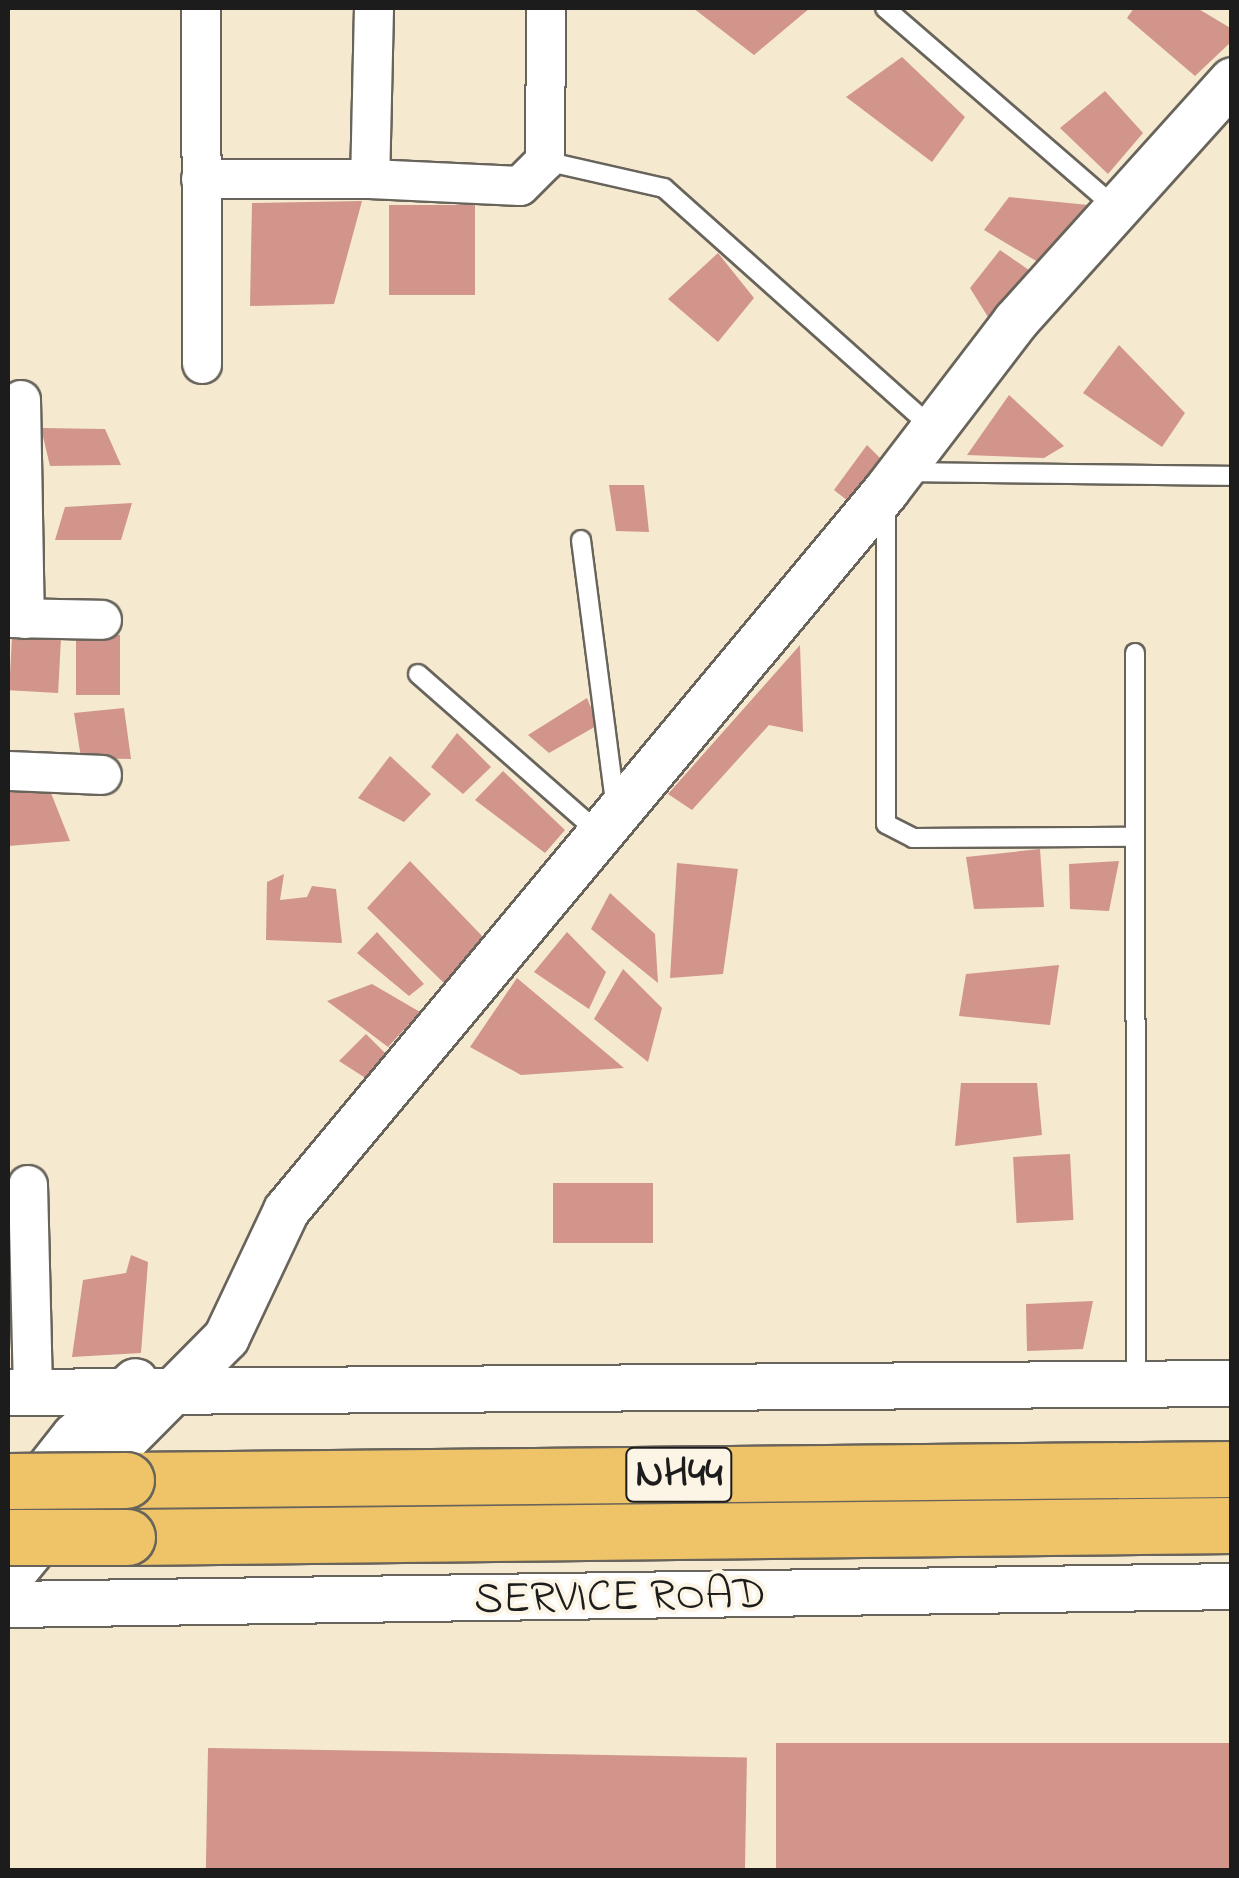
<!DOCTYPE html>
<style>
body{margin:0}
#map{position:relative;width:1239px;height:1878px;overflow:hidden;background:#f5e9d0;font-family:"Indie Flower",sans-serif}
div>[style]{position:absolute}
.building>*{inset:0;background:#d1958c;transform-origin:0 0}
.roads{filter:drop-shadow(2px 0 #68645b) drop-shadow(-2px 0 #68645b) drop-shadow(0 2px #68645b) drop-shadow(0 -2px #68645b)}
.service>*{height:18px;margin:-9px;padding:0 9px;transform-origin:9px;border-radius:9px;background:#fff}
.minor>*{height:38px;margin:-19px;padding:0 19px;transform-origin:19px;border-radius:19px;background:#fff}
.tertiary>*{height:45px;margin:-22.5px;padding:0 22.5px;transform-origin:22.5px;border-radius:22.5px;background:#fff}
.trunk>*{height:55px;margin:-27.5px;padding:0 27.5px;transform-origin:27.5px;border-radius:27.5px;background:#efc469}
.bridges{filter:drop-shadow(2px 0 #68645b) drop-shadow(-2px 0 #68645b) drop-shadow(0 2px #68645b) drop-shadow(0 -2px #68645b)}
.trunk-bridge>*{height:55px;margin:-27.5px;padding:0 27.5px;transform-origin:27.5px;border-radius:27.5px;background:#efc469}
span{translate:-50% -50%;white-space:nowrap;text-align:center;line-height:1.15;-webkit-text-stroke:8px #fcf5e5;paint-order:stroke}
.shield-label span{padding:2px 8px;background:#fcf5e5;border:2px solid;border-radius:8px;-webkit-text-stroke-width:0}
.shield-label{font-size:42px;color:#1c1c1c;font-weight:700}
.street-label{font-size:45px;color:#1c1c1c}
.frame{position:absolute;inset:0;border:10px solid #1c1c1c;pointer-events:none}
</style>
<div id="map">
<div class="building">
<div style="clip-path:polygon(693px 8px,810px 8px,754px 55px)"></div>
<div style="clip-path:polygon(1134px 8px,1197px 8px,1232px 29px,1232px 41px,1195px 76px,1127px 18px)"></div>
<div style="clip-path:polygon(902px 57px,965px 117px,932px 162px,846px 97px)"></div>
<div style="clip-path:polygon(1105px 91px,1143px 133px,1108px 174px,1060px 128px)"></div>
<div style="clip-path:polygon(1009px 197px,1088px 205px,1043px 265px,984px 230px)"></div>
<div style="clip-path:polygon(362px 201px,334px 304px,250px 306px,252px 203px)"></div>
<div style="left:389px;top:205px;width:86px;height:90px"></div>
<div style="clip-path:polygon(1000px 250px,1036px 275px,993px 325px,970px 288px)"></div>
<div style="clip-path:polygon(718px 253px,754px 298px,718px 342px,668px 299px)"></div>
<div style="clip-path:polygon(1119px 345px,1185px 413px,1162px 447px,1083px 393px)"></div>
<div style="clip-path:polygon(1009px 395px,1064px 446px,1044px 458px,967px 455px)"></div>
<div style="clip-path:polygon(41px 428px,105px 429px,121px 465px,50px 466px)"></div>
<div style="clip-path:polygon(867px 445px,887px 465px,848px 501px,834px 490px)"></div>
<div style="clip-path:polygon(609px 485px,644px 485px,649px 532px,616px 531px)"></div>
<div style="clip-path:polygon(132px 503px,121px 540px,55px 540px,65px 507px)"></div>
<div style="left:76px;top:635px;width:44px;height:60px"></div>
<div style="left:61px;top:638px;width:55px;height:49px;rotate:93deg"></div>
<div style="clip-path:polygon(800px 645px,803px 732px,769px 725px,692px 810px,668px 794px)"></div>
<div style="clip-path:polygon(587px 698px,598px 725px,549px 753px,528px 735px)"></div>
<div style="clip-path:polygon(124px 708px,131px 759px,81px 758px,74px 713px)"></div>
<div style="clip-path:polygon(457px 733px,491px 767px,463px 794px,431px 767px)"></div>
<div style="clip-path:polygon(390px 756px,431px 794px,404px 822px,358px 798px)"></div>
<div style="clip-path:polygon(503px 771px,565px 830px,545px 853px,475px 800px)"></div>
<div style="clip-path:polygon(47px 783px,70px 841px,8px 846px,8px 790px)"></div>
<div style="clip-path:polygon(1040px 849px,1044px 907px,974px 909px,966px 857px)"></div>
<div style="clip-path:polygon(410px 861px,483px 937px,447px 986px,367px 908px)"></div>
<div style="clip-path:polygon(1119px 861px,1109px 911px,1070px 909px,1069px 864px)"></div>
<div style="clip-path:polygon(677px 863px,738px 869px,723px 974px,670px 978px)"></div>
<div style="clip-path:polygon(284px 874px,280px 900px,307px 897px,312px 886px,336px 889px,342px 943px,266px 940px,267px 882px)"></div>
<div style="clip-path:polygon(610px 893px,655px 934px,658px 983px,591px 929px)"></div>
<div style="clip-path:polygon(377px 932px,424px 984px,409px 996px,357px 953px)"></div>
<div style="clip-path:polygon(567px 932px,606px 972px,589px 1009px,534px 972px)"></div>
<div style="clip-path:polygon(1059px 965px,1050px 1025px,959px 1016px,966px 974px)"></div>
<div style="clip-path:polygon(623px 969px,662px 1008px,648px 1062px,594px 1019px)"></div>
<div style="clip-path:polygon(517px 978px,624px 1068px,521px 1075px,470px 1047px)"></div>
<div style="clip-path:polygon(372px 984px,420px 1012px,388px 1047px,327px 1001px)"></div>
<div style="clip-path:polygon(366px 1034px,391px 1059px,378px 1086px,339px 1061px)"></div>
<div style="clip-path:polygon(961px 1083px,1037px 1083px,1042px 1135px,955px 1146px)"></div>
<div style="left:1070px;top:1154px;width:66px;height:57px;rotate:87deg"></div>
<div style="left:653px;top:1183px;width:60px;height:100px;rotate:90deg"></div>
<div style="clip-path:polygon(131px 1255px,148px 1262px,141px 1353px,72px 1357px,83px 1280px,126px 1273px)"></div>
<div style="clip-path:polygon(1093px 1301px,1083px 1349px,1027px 1351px,1026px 1304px)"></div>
<div style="left:1232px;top:1743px;width:127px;height:456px;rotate:90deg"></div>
<div style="left:208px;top:1748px;width:539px;height:122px;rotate:1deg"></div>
</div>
<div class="roads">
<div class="service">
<div style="left:885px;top:8px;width:307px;rotate:40.9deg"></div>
<div style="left:545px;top:161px;width:122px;rotate:12.8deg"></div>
<div style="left:664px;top:188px;width:356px;rotate:41.8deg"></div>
<div style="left:908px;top:472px;width:324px;rotate:0.7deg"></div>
<div style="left:886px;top:502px;width:322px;rotate:90deg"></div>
<div style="left:886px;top:824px;width:30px;rotate:27deg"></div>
<div style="left:913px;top:838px;width:220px;rotate:-0.3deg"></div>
<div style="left:581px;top:540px;width:265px;rotate:82.6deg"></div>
<div style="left:1135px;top:653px;width:729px;rotate:89.92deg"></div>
<div style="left:418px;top:674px;width:241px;rotate:41.3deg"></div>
</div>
<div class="minor">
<div style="left:201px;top:8px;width:356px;rotate:89.8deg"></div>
<div style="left:374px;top:8px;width:171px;rotate:91.3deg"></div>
<div style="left:370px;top:179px;width:150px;rotate:2.7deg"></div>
<div style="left:520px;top:186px;width:35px;rotate:-45deg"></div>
<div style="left:545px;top:161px;width:153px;rotate:-89.6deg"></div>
<div style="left:201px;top:179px;width:169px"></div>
<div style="left:21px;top:400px;width:219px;rotate:89deg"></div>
<div style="left:8px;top:618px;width:94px;rotate:1.2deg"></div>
<div style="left:8px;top:771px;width:94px;rotate:2.4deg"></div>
<div style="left:28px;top:1185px;width:207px;rotate:88.6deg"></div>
</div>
<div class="tertiary">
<div style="left:8px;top:1392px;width:1224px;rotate:-0.42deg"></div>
<div style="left:22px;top:1502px;width:84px;rotate:-51.8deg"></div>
<div style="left:74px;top:1436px;width:82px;rotate:-42deg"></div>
<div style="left:8px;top:1578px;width:159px;rotate:-50.6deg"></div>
<div style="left:109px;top:1455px;width:166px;rotate:-45.2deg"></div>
<div style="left:226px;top:1337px;width:140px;rotate:-64.7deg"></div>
<div style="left:286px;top:1210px;width:937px;rotate:-50.19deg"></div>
<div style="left:886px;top:490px;width:213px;rotate:-52.6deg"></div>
<div style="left:1015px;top:321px;width:324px;rotate:-48deg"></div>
<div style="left:8px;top:1604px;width:1224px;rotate:-0.84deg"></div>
</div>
<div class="trunk">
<div style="left:126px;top:1480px;width:1106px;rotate:-0.57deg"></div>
<div style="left:127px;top:1537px;width:1105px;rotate:-0.62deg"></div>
</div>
</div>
<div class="bridges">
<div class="trunk-bridge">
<div style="left:8px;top:1481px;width:118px;rotate:-0.5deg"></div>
<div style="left:8px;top:1537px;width:119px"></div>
</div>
</div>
<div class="shield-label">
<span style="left:679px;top:1475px">NH44</span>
</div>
<div class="street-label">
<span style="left:620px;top:1599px;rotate:-1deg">SERVICE ROAD</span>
</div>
<div class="frame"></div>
</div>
